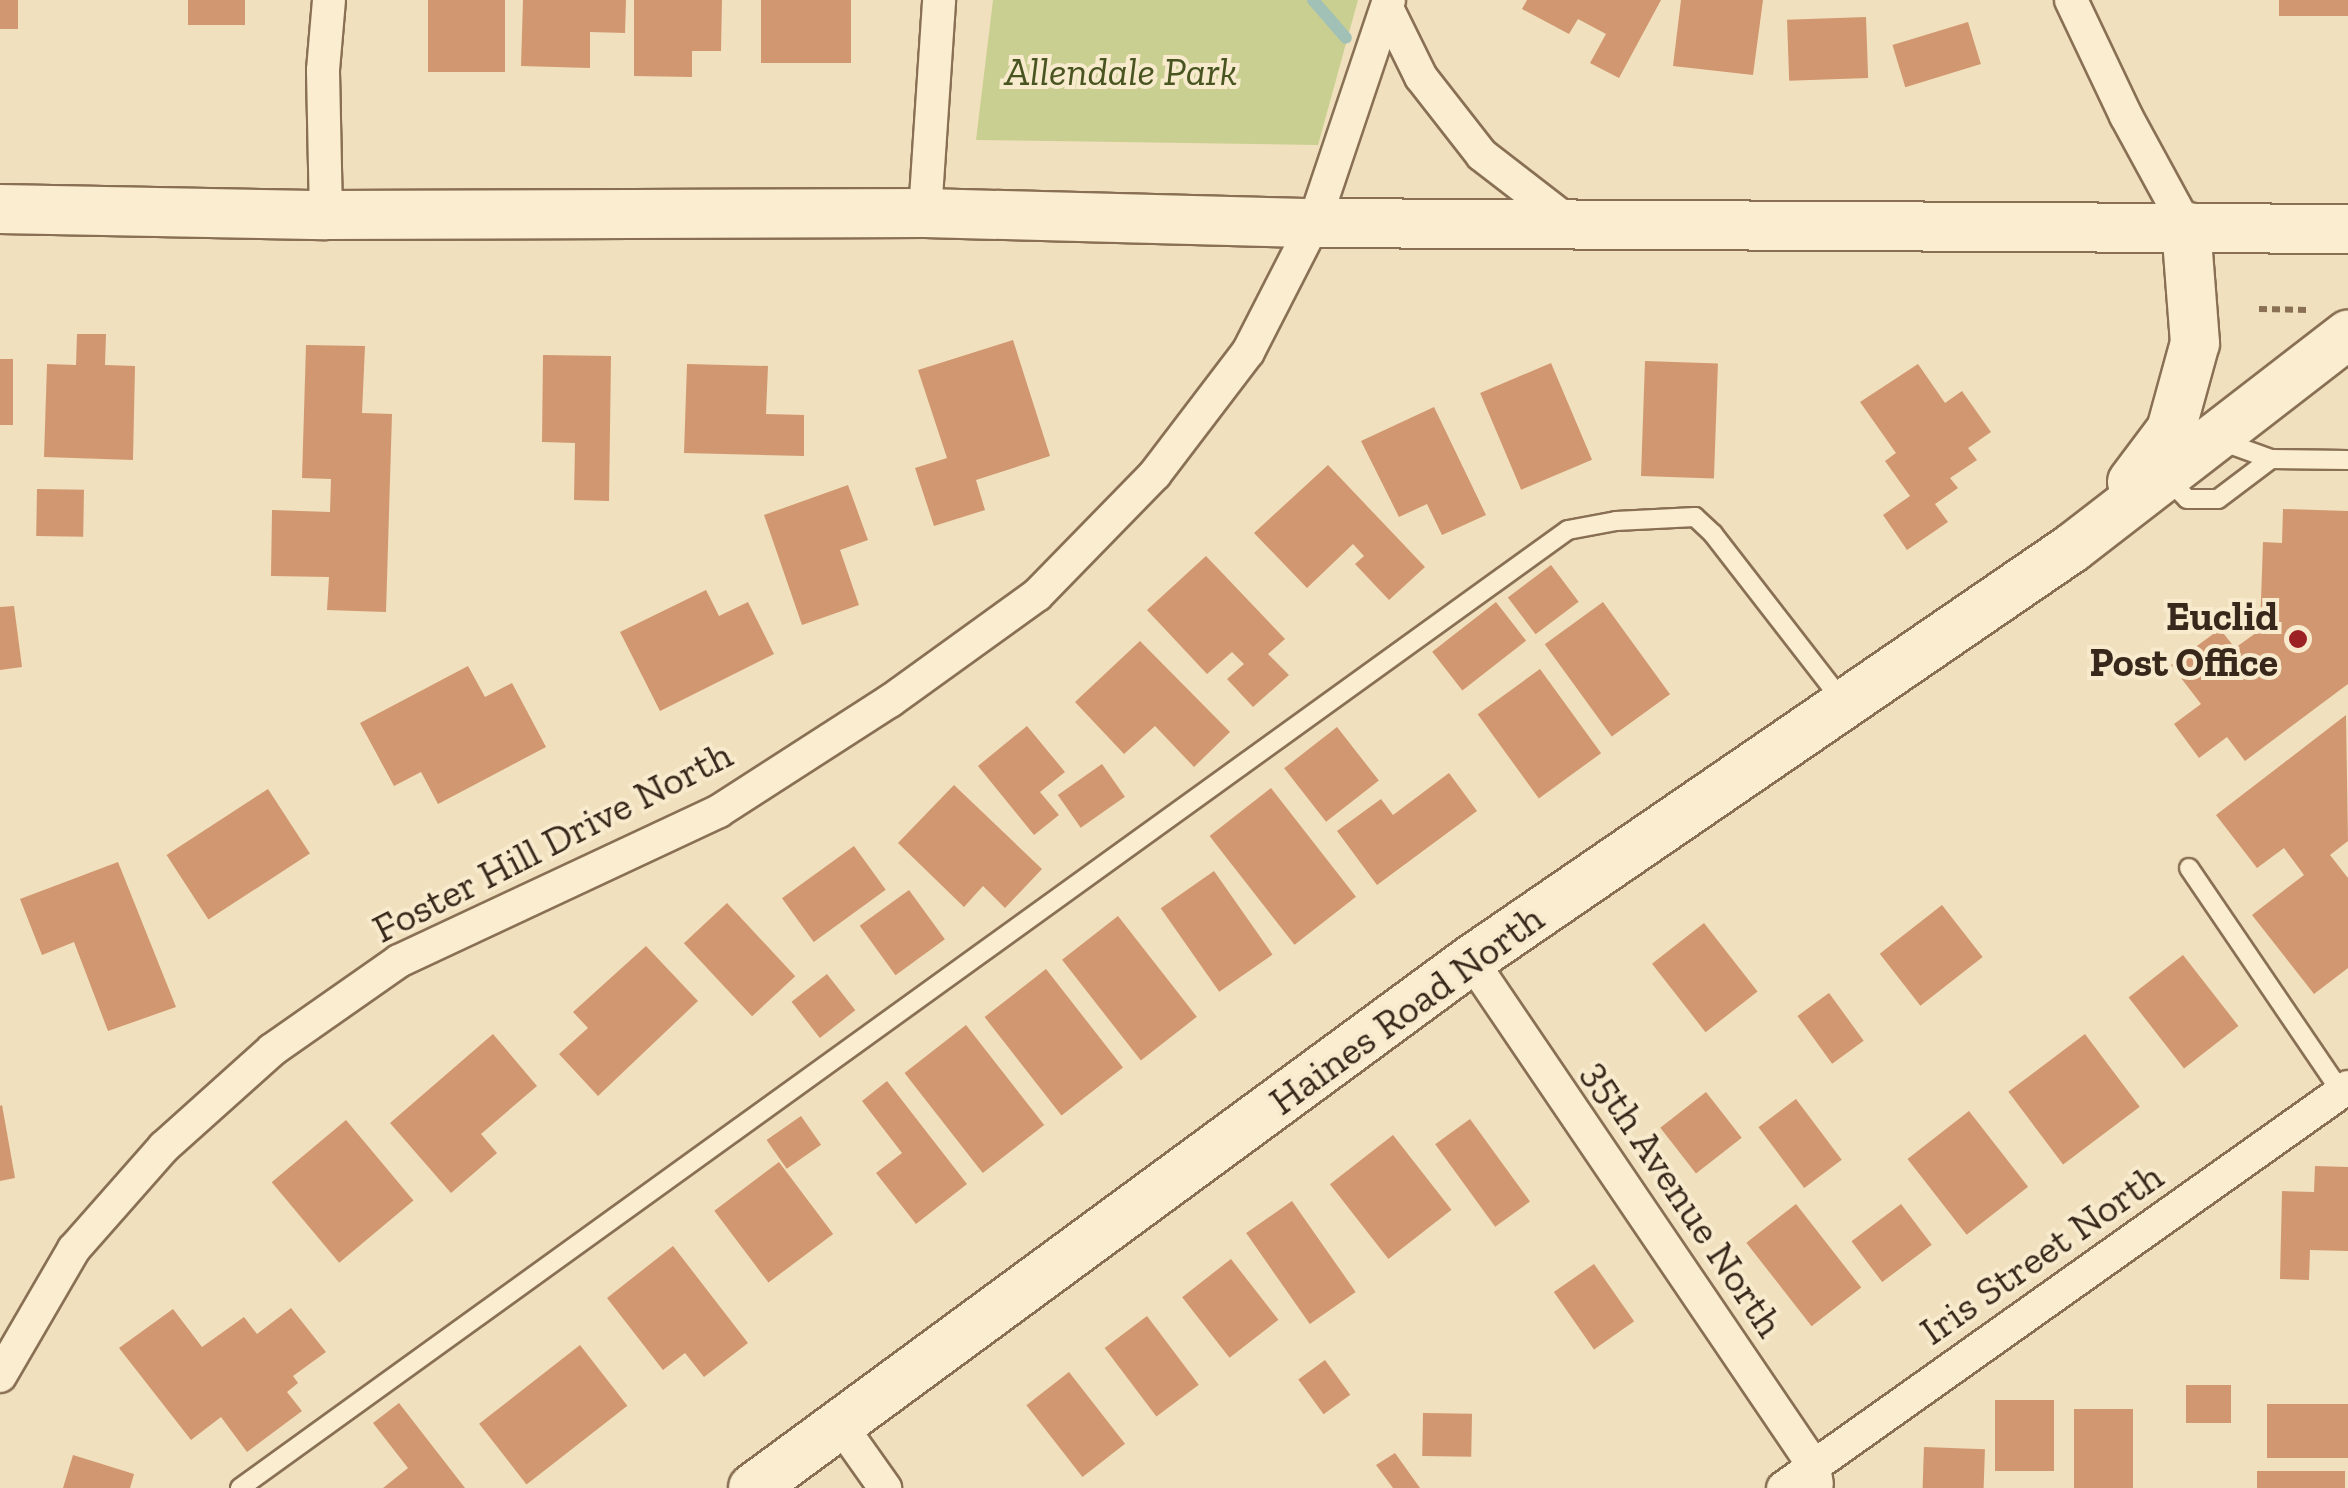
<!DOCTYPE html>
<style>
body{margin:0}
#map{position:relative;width:2348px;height:1488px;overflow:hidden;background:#f0e0bd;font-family:"Zilla Slab",serif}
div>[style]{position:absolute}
.green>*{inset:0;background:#c9cf90}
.stream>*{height:12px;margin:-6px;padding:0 6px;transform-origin:6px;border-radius:6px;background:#a1c1b7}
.building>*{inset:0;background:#d19770;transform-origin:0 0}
.path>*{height:6px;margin-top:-3px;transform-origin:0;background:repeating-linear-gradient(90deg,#897055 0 8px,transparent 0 13px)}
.roads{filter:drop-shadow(2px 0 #897055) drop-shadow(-2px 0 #897055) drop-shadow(0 2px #897055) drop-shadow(0 -2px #897055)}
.lane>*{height:18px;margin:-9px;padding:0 9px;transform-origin:9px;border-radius:9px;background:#fbedd0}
.street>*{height:32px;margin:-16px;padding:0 16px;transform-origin:16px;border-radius:16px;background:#fbedd0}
.secondary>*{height:48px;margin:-24px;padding:0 24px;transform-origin:24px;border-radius:24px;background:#fbedd0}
.dots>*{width:28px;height:28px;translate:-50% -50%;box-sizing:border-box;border:5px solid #f7eacd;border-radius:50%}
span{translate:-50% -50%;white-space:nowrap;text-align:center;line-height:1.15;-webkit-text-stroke:8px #f7eacd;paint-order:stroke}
.park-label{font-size:40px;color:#495520;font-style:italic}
.poi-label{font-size:40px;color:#37281b;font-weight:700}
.right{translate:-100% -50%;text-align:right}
.street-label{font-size:40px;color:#37281b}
</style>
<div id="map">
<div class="green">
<div style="clip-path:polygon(993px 0,1358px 0,1318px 145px,976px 140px)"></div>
</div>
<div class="stream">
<div style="left:1313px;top:0;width:50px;rotate:49deg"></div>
</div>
<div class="building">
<div style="left:0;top:0;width:18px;height:29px"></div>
<div style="left:188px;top:0;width:57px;height:25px"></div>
<div style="left:428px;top:0;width:77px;height:72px"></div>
<div style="clip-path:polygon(523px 0,626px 0,625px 33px,590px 32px,590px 68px,521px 66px)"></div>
<div style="clip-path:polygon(634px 0,722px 0,721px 51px,692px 51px,692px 77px,634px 76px)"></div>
<div style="left:761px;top:0;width:90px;height:63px"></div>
<div style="clip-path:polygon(1527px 0,1661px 0,1619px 78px,1590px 63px,1606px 34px,1578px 19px,1569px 34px,1522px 9px)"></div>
<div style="clip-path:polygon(1681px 0,1763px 0,1753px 75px,1673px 66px)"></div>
<div style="left:2279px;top:0;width:69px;height:16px"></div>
<div style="left:1866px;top:17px;width:61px;height:79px;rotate:88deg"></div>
<div style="left:1968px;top:22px;width:44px;height:79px;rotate:73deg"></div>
<div style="clip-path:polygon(77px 334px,106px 334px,105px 365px,135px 366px,133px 460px,44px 457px,47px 364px,76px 365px)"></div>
<div style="clip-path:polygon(1013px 340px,1050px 456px,976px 480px,985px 510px,934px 526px,915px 468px,947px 458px,918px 370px)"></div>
<div style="clip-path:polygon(306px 345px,365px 346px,362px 413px,392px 414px,386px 612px,327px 610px,329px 577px,271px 576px,272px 510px,330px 512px,331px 479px,302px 478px)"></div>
<div style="clip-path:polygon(543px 355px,611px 356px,609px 501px,574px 500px,575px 443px,542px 442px)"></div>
<div style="left:0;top:359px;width:13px;height:66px"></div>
<div style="left:1645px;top:361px;width:73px;height:115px;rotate:2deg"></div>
<div style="left:1551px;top:363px;width:105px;height:77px;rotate:67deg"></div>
<div style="clip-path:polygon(687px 364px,768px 366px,766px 414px,804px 415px,804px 456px,684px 453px)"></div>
<div style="clip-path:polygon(1918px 364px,1945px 403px,1962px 391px,1991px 432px,1968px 448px,1977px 460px,1950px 478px,1958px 488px,1935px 504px,1948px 522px,1907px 550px,1883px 515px,1910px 496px,1885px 461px,1896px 453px,1860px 402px)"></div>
<div style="clip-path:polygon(1434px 407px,1486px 515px,1442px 535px,1427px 504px,1399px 517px,1361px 441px)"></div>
<div style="clip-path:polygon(1328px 465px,1425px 567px,1389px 600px,1355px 564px,1364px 556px,1353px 544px,1307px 588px,1254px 533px)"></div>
<div style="clip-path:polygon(848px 485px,868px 540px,840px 550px,859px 605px,802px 625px,764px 515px)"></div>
<div style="left:37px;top:489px;width:47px;height:47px;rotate:1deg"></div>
<div style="clip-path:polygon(2283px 509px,2348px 511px,2348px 684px,2245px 761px,2227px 737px,2199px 758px,2174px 724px,2201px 704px,2171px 665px,2220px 629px,2235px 648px,2260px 630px,2263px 542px,2282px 543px)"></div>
<div style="clip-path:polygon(1206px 556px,1285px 639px,1268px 654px,1289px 675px,1253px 707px,1227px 679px,1244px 664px,1232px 652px,1207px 674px,1147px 610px)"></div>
<div style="left:1551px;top:565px;width:46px;height:54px;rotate:53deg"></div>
<div style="clip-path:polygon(706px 590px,719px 616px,748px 602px,774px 654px,660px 711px,620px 632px)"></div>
<div style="left:1496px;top:602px;width:49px;height:81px;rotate:52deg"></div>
<div style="left:1603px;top:602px;width:114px;height:72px;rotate:54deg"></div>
<div style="clip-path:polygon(14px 606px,22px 667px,0 670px,0 607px)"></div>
<div style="clip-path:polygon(1140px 641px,1230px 732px,1194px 767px,1155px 726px,1124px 754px,1075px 702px)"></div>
<div style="clip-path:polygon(468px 666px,485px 697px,512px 683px,546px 747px,438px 804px,421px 772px,394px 786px,360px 723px)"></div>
<div style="left:1540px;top:669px;width:104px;height:77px;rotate:54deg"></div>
<div style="clip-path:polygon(2346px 715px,2348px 841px,2330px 855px,2348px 878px,2348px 968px,2314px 994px,2252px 915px,2304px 875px,2284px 848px,2257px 868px,2216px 815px)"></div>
<div style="clip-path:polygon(1027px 726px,1065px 772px,1040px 792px,1059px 815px,1034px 835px,978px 766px)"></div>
<div style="left:1337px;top:727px;width:68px;height:67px;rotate:52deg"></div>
<div style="left:1102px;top:764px;width:40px;height:54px;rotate:55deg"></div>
<div style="clip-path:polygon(1449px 773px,1477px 811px,1377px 885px,1337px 831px,1381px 799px,1393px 815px)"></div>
<div style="clip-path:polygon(954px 785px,1042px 869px,1005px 908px,983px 886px,964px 907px,898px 843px)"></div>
<div style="left:1271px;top:788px;width:138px;height:78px;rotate:52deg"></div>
<div style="left:268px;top:789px;width:77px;height:121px;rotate:57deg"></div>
<div style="left:854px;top:846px;width:54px;height:89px;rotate:54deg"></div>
<div style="clip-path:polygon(118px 862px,176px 1007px,108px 1031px,74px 942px,42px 955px,20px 899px)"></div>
<div style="left:1214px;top:871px;width:102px;height:65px;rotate:55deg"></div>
<div style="left:909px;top:890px;width:61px;height:61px;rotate:54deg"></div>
<div style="left:727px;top:903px;width:100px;height:59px;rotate:47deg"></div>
<div style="left:1942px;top:905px;width:66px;height:79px;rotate:52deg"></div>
<div style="left:1118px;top:916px;width:128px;height:71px;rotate:52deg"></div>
<div style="left:1704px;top:923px;width:87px;height:66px;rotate:52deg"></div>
<div style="clip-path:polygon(646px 946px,698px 1001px,598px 1096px,559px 1054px,588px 1028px,573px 1012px)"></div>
<div style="left:2183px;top:955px;width:90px;height:69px;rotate:52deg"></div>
<div style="left:1046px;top:969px;width:125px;height:78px;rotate:52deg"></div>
<div style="left:827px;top:974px;width:46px;height:45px;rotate:52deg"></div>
<div style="left:1829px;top:993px;width:59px;height:39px;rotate:54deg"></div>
<div style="left:966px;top:1025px;width:127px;height:78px;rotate:52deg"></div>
<div style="clip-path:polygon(493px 1034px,537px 1086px,481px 1134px,497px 1153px,451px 1193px,390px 1123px)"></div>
<div style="left:2085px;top:1034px;width:91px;height:96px;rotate:53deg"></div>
<div style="clip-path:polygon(887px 1081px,967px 1184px,916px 1224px,876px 1173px,902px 1153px,862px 1101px)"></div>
<div style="left:1706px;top:1092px;width:58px;height:58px;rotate:52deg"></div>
<div style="left:1796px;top:1099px;width:76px;height:47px;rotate:53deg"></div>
<div style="clip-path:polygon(2px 1105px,15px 1178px,0 1181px,0 1106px)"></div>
<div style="left:1969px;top:1111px;width:96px;height:78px;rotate:52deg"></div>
<div style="left:801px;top:1116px;width:35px;height:42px;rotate:55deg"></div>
<div style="left:1470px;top:1119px;width:102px;height:43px;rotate:54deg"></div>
<div style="left:346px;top:1120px;width:105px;height:97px;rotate:50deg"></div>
<div style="left:1393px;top:1135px;width:95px;height:80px;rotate:52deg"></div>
<div style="left:779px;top:1162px;width:90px;height:81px;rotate:53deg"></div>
<div style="clip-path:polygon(2315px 1166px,2348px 1167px,2348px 1251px,2310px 1250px,2309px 1280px,2280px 1279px,2282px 1191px,2314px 1192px)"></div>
<div style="left:1292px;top:1201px;width:111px;height:56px;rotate:55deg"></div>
<div style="left:1796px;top:1204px;width:106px;height:63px;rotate:52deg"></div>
<div style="left:1901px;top:1204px;width:51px;height:62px;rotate:53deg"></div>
<div style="clip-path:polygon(673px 1246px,748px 1343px,704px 1377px,685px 1353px,663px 1370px,607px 1298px)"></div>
<div style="left:1231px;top:1259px;width:77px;height:62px;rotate:52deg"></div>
<div style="left:1594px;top:1264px;width:70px;height:49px;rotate:55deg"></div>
<div style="clip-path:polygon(291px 1308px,326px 1352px,293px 1376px,298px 1383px,287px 1392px,302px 1411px,247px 1452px,221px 1417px,191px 1440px,119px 1348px,173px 1309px,202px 1347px,244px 1317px,257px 1334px)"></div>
<div style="left:1147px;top:1316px;width:86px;height:53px;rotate:53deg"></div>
<div style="left:580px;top:1345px;width:77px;height:128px;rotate:52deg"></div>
<div style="left:1325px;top:1360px;width:43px;height:33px;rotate:54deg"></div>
<div style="left:1069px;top:1372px;width:91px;height:54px;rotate:52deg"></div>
<div style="left:2186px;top:1385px;width:45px;height:38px"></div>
<div style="left:1995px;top:1400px;width:59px;height:71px"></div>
<div style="clip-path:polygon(399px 1403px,465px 1488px,383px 1488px,408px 1468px,373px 1423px)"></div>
<div style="left:2348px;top:1404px;width:54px;height:81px;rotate:90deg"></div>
<div style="left:2074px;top:1409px;width:59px;height:79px"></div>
<div style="left:1423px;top:1413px;width:49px;height:43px;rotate:1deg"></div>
<div style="left:1924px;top:1447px;width:61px;height:41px;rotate:2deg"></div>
<div style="clip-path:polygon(1395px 1453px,1420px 1488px,1393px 1488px,1376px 1465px)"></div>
<div style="clip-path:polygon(73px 1455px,134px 1474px,130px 1488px,63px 1488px)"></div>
<div style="left:2345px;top:1471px;width:17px;height:88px;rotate:90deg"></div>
</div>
<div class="path">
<div style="left:2259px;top:309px;width:49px;rotate:1.2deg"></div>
</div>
<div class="roads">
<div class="lane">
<div style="left:2221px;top:441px;width:53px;rotate:19.8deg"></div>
<div style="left:2271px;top:459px;width:77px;rotate:0.7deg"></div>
<div style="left:2166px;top:477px;width:30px;rotate:46deg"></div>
<div style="left:2187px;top:499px;width:31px"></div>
<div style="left:2218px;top:499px;width:66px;rotate:-37deg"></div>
<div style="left:2189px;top:868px;width:271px;rotate:55.8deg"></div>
<div style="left:240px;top:1488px;width:1637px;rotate:-35.81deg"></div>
<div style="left:1568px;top:530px;width:49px;rotate:-10.6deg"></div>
<div style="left:1616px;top:521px;width:79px;rotate:-2.9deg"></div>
<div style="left:1695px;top:517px;width:25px;rotate:43deg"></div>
<div style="left:1713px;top:534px;width:214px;rotate:52.2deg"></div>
</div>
<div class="street">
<div style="left:2071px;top:0;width:128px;rotate:64.6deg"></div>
<div style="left:2126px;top:116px;width:125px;rotate:61.4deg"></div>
<div style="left:1388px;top:10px;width:75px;rotate:63.8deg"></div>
<div style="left:1421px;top:77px;width:99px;rotate:52deg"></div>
<div style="left:1482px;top:155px;width:111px;rotate:37.7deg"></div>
<div style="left:925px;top:213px;width:213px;rotate:-86.2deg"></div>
<div style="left:326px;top:215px;width:145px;rotate:-91.2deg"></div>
<div style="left:323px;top:70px;width:70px;rotate:-85.1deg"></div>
<div style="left:1471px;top:960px;width:611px;rotate:55.87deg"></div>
<div style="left:1814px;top:1466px;width:18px;rotate:81deg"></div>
<div style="left:0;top:1376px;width:147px;rotate:-59.8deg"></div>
<div style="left:74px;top:1249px;width:136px;rotate:-48.6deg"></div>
<div style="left:164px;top:1147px;width:145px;rotate:-41.9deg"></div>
<div style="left:272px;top:1050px;width:155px;rotate:-35deg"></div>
<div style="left:399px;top:961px;width:353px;rotate:-25.1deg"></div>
<div style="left:719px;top:811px;width:203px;rotate:-32.8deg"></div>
<div style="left:890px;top:701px;width:181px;rotate:-35.8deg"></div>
<div style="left:1037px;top:595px;width:169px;rotate:-45.7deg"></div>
<div style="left:1155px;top:474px;width:153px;rotate:-52.7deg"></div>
<div style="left:1248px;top:352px;width:145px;rotate:-62.9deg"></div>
<div style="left:1314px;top:223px;width:235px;rotate:-71.4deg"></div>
<div style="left:839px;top:1423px;width:80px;rotate:54.7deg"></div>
<div style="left:1783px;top:1488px;width:693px;rotate:-35.36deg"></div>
</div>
<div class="secondary">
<div style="left:0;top:209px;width:326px;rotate:1.1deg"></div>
<div style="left:326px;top:215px;width:599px;rotate:-0.19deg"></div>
<div style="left:925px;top:213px;width:389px;rotate:1.5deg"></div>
<div style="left:1314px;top:223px;width:1034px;rotate:0.33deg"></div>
<div style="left:2132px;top:482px;width:65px;rotate:-53.1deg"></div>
<div style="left:2171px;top:430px;width:90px;rotate:-74.6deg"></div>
<div style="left:2195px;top:343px;width:117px;rotate:-94.4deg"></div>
<div style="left:753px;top:1488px;width:891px;rotate:-36.33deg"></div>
<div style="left:1471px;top:960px;width:729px;rotate:-34.43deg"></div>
<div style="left:2072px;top:548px;width:349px;rotate:-37.7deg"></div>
</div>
</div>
<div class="dots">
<div style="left:2298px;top:639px;background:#9c2124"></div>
</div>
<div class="park-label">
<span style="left:1121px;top:71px">Allendale Park</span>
</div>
<div class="poi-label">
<span class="right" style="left:2278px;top:639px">Euclid<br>Post Office</span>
</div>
<div class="street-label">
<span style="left:552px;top:841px;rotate:-27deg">Foster Hill Drive North</span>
<span style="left:1406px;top:1009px;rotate:-36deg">Haines Road North</span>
<span style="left:1684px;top:1198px;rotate:56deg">35th Avenue North</span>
<span style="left:2041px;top:1253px;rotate:-35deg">Iris Street North</span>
</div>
</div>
